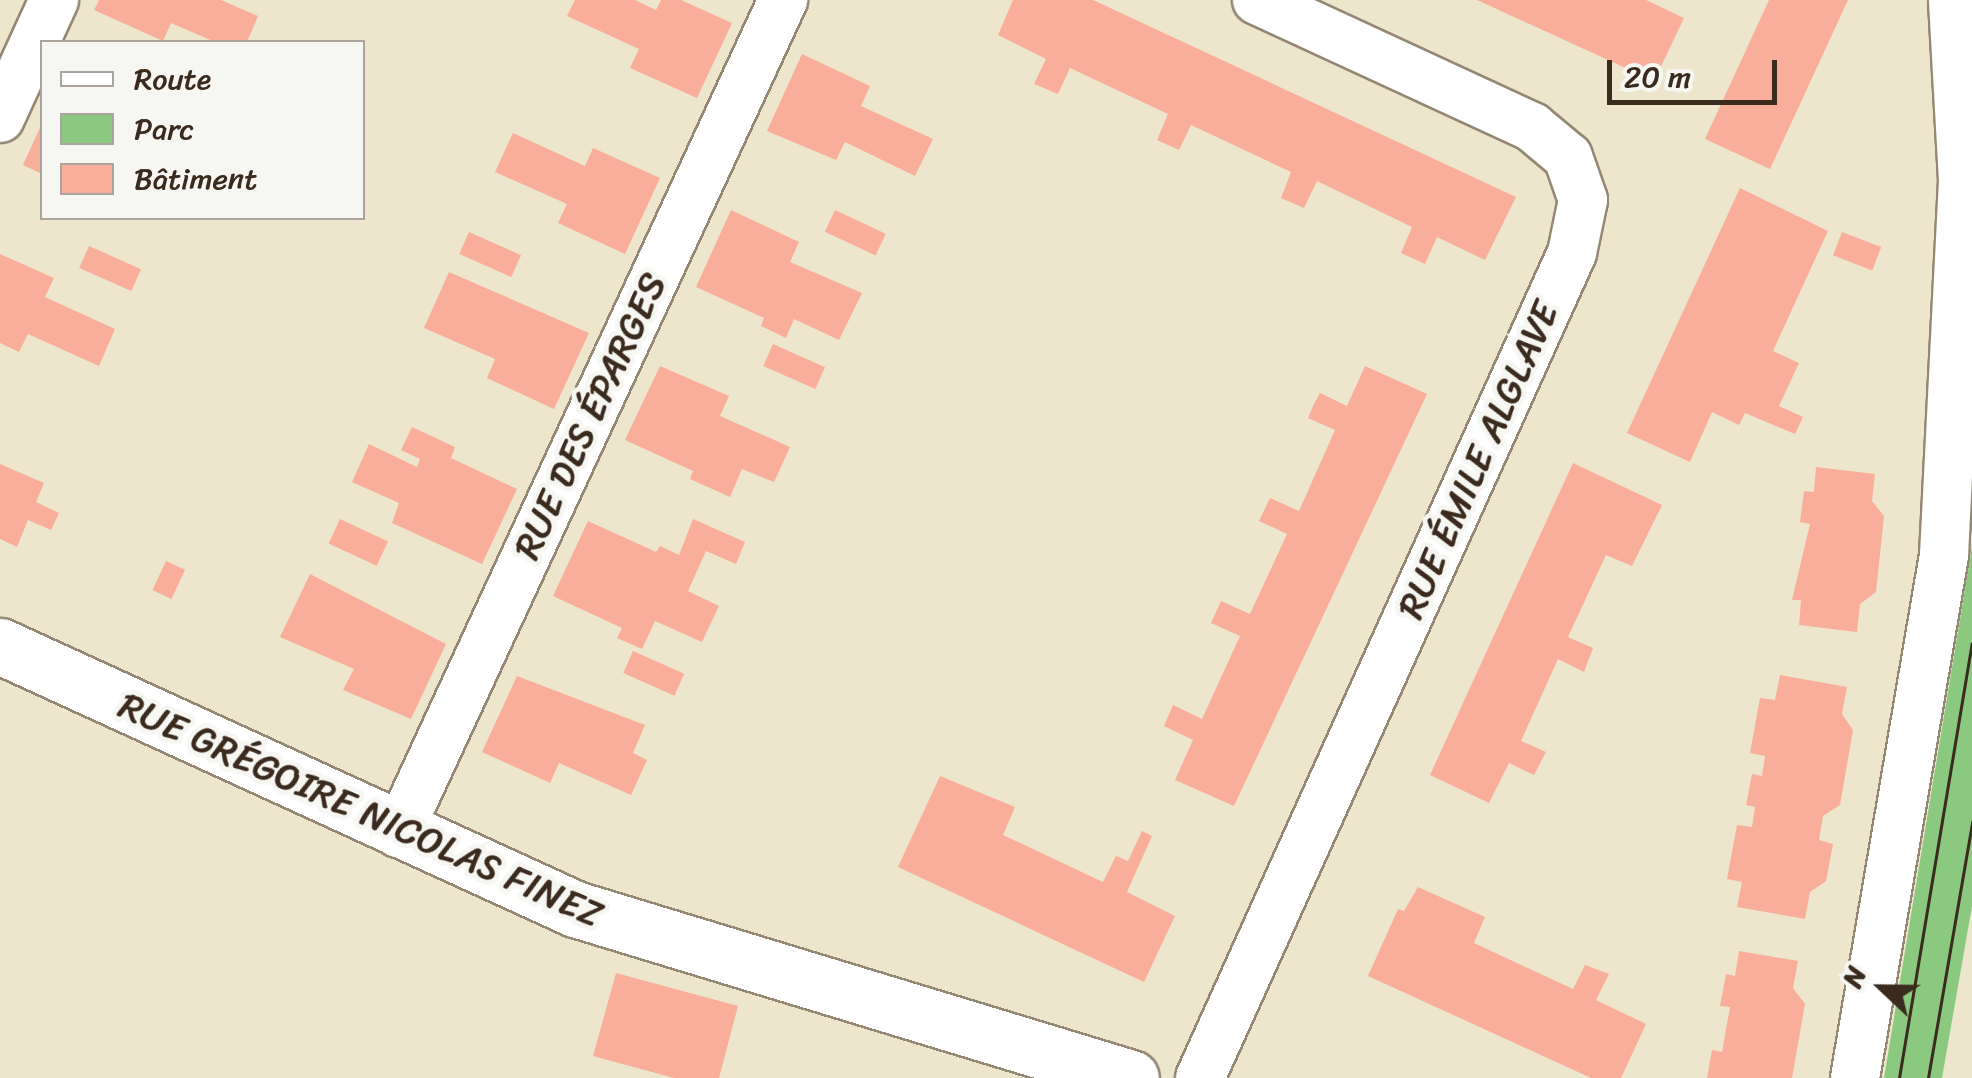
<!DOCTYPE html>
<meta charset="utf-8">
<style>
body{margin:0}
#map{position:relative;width:1972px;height:1078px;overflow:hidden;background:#ede6cc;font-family:Sriracha,sans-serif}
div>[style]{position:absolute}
.green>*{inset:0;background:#8ac97f}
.building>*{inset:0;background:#f8ae9b;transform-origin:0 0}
.roads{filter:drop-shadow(2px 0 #948875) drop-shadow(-2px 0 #948875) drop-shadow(0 2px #948875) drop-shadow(0 -2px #948875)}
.street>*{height:48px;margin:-24px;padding:0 24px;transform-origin:24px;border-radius:24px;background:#fff}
.secondary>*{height:55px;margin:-27.5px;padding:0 27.5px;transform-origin:27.5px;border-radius:27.5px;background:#fff}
.tram>*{height:2.5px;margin:-1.25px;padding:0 1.25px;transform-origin:1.25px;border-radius:1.25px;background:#3b2a1e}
span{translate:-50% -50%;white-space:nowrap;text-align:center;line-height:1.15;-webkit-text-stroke:10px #f6f6f2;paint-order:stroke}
.street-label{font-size:38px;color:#3b2a1e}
.legend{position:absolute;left:40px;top:40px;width:325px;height:180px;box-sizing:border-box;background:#f6f6f2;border:2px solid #aba49d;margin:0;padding:12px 18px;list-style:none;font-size:30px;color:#3b2a1e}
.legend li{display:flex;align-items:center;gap:20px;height:50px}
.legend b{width:50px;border:2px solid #aba49d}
.north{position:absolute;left:1832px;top:938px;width:100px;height:100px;-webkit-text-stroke:8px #f6f6f2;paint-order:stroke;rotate:292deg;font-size:28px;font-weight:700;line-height:40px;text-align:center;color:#3b2a1e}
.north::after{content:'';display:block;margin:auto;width:35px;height:45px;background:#3b2a1e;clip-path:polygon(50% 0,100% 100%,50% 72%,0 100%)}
.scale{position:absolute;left:1607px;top:60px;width:170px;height:45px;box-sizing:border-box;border:5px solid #3b2a1e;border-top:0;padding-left:12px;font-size:30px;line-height:35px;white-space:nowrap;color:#3b2a1e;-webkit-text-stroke:8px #f6f6f2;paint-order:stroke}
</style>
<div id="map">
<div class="green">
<div style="clip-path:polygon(1972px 547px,1972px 906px,1942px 1078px,1884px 1078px)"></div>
</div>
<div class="building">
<div style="clip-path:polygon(99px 0,221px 0,258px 16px,247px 42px,215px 42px,171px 23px,163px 41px,94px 10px)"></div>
<div style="clip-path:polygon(575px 0,635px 0,656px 10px,661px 0,681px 0,732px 23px,697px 98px,630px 68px,639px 49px,567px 16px)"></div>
<div style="clip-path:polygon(1013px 0,1093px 0,1516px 197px,1485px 260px,1437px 237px,1425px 264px,1401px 253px,1412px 227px,1317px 181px,1304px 208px,1281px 198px,1291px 172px,1191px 125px,1179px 150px,1157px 140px,1168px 114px,1070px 68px,1058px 94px,1034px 84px,1046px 59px,998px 35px)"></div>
<div style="clip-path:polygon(1477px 0,1646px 0,1684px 18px,1654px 81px)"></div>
<div style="clip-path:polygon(1769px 0,1848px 0,1770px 169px,1705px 139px)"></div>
<div style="clip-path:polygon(802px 54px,870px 86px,861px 106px,933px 139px,915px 176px,845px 142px,836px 160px,767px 131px)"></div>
<div style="clip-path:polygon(42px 123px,42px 174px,23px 165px)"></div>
<div style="clip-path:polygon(513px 133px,585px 166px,593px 148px,660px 178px,625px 254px,558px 223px,567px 204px,495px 172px)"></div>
<div style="clip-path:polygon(1740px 188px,1828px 231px,1773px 351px,1799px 363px,1779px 406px,1803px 417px,1795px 434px,1745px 413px,1739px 425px,1712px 412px,1690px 462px,1627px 433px)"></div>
<div style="clip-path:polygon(731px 210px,799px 242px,790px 262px,862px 293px,839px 340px,794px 319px,786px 338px,761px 326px,764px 318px,696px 287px)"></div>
<div style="left:835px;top:210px;width:56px;height:24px;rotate:25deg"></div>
<div style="left:469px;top:232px;width:57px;height:24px;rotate:24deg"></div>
<div style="left:1842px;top:232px;width:42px;height:25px;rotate:21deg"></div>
<div style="left:89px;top:246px;width:57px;height:24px;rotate:24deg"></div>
<div style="clip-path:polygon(0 254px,54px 278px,45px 297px,115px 329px,99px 366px,28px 334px,19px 352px,0 343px)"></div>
<div style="clip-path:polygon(449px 272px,589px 333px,554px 409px,487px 378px,495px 359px,424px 328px)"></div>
<div style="left:773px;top:344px;width:57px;height:24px;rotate:24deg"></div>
<div style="clip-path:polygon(660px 366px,729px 396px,720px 416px,790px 447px,774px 482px,742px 469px,730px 497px,690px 479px,693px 471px,625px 440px)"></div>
<div style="clip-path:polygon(1365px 366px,1427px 394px,1234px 806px,1175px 780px,1193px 740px,1164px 726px,1173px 705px,1202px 719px,1240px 636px,1211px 623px,1221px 601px,1250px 614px,1287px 534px,1259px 521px,1270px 498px,1299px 511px,1335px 430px,1308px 418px,1313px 406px,1320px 393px,1347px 406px)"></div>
<div style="clip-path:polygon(412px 427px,455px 447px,451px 458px,517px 489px,482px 564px,392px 523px,399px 503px,352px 482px,369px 444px,417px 467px,420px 459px,401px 450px)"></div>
<div style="clip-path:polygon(1573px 463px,1662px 505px,1632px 566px,1606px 555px,1568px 637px,1593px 648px,1584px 672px,1558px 659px,1521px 741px,1546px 752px,1534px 775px,1509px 763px,1489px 803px,1430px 775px)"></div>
<div style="clip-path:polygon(0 464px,44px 483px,36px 502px,59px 513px,51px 530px,28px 520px,17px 547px,0 539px)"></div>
<div style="clip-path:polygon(1816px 467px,1875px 474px,1872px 501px,1884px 516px,1876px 592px,1860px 604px,1857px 632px,1799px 625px,1801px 600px,1792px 600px,1810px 524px,1800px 522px,1804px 491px,1814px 492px)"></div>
<div style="left:340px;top:519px;width:53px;height:27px;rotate:25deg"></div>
<div style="clip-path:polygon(693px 519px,745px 542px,736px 564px,706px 551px,688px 591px,719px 606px,702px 642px,655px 621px,642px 649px,617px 638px,622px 628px,553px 596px,588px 521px,656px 552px,660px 546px,679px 555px)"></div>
<div style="left:166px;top:561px;width:21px;height:32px;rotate:25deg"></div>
<div style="clip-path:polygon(310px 574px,446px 644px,411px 719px,343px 690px,354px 669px,280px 637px)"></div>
<div style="left:633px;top:651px;width:56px;height:24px;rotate:24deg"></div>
<div style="clip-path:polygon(1780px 675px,1847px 687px,1842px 714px,1853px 730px,1840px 805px,1823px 816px,1819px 840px,1833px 844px,1826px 881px,1810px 892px,1805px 919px,1737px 907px,1742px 882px,1727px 879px,1737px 825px,1752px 827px,1755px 807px,1746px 805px,1752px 774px,1762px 776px,1765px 756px,1750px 753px,1760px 698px,1775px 700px)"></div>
<div style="clip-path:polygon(517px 676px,645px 725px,633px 753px,647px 760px,631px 795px,559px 763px,550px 783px,482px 752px)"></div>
<div style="clip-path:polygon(940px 776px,1015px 807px,1003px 835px,1103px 882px,1116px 856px,1128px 861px,1142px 831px,1152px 836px,1127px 892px,1175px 916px,1144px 982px,898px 867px)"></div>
<div style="clip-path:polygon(1418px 887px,1485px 917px,1474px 943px,1573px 989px,1585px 965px,1609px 974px,1596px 1000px,1646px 1024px,1621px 1078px,1591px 1078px,1368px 976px,1398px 909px,1404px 911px)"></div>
<div style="clip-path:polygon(1739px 951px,1798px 961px,1793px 988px,1805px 1004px,1792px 1078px,1707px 1078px,1712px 1050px,1722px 1052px,1730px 1007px,1720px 1006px,1726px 974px,1735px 976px)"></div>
<div style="clip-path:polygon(616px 973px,738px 1006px,719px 1078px,674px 1078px,593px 1056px)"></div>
</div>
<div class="roads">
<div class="street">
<div style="left:0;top:118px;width:130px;rotate:-65.4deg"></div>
<div style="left:398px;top:833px;width:918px;rotate:-65.19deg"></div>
<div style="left:1200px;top:1078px;width:905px;rotate:-65.73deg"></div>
<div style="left:1572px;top:253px;width:54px;rotate:-78.3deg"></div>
<div style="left:1583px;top:200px;width:46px;rotate:-109.2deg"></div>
<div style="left:1568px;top:157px;width:47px;rotate:-140.2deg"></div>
<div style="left:1532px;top:127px;width:303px;rotate:-155.2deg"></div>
<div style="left:1855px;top:1078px;width:531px;rotate:-80.34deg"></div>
<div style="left:1944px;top:555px;width:374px;rotate:-87.1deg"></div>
<div style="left:1963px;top:181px;width:181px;rotate:-93.2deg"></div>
</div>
<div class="secondary">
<div style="left:0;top:646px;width:632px;rotate:24.58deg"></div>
<div style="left:575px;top:909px;width:581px;rotate:16.91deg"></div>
</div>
</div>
<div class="tram">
<div style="left:1899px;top:1078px;width:440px;rotate:-80.5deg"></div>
<div style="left:1928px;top:1078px;width:260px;rotate:-80.2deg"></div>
</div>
<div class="street-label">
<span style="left:590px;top:416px;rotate:-65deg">RUE DES ÉPARGES</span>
<span style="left:1478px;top:460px;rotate:-66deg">RUE ÉMILE ALGLAVE</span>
<span style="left:361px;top:810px;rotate:24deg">RUE GRÉGOIRE NICOLAS FINEZ</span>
</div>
<ul class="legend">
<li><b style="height:12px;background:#fff"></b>Route</li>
<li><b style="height:28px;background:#8ac97f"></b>Parc</li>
<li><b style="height:28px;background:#f8ae9b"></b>Bâtiment</li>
</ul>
<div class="north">N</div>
<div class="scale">20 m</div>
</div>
